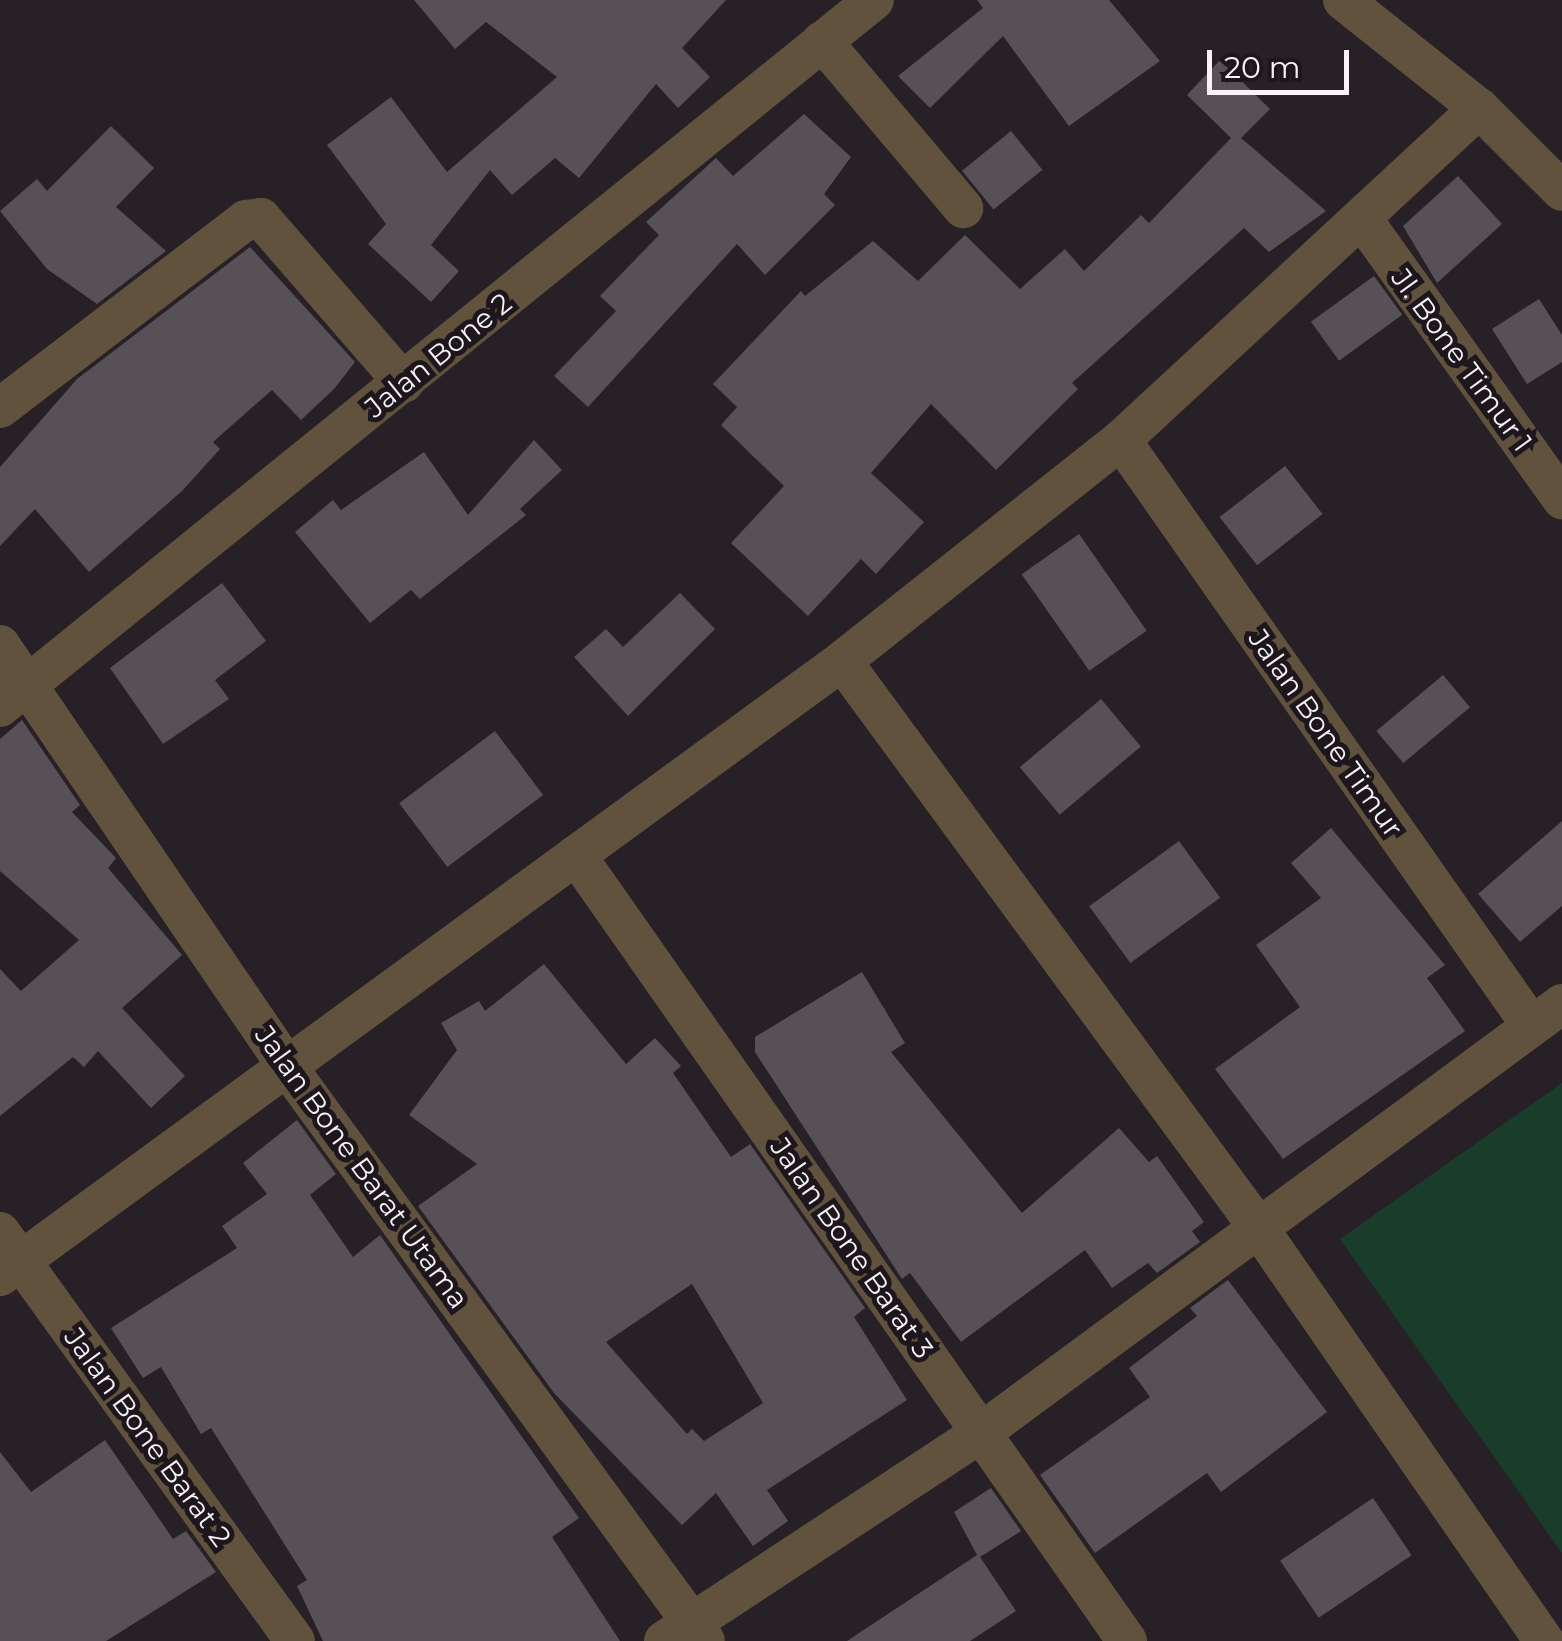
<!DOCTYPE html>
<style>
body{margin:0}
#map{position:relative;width:1562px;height:1641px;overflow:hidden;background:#272127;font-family:Montserrat,sans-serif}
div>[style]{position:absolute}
.green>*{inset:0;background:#1a3d2b}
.building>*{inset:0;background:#575056;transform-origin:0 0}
.minor>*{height:40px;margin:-20px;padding:0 20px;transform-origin:20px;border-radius:20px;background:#61523d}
span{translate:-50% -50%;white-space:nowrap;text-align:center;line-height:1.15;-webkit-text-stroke:10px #1d171d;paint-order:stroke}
.street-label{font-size:28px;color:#f7f3f7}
.scale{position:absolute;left:1207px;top:50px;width:142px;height:45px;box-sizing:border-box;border:5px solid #f7f3f7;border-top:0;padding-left:12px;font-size:30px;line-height:35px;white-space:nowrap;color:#f7f3f7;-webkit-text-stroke:8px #1d171d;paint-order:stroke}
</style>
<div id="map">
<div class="green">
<div style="clip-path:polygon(1562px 1083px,1562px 1553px,1340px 1239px)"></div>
</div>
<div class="building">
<div style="clip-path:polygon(414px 0,726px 0,682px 48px,710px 77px,678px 108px,656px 84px,579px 178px,555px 158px,512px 195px,490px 170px,431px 245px,459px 271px,431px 302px,368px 244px,386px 224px,327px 145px,391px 97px,447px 172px,557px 77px,486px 22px,455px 49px)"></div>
<div style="clip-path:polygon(977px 0,1109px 0,1160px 61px,1069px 126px,1003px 36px,930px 108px,898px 76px,983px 8px)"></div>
<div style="clip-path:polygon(1220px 60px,1270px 109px,1241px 138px,1326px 211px,1269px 252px,1244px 228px,1072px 383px,1078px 389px,996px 470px,931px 404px,871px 473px,924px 522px,876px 574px,861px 559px,808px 616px,731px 543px,784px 486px,721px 425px,737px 407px,713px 384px,801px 291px,805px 296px,873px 241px,918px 281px,965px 235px,1020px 289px,1065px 249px,1084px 271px,1141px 215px,1149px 223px,1231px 138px,1187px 95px)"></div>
<div style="clip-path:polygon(804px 114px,851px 157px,824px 194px,835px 205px,765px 275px,737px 244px,588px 407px,554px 376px,616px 311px,600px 296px,659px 235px,646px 222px,716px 158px,733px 176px)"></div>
<div style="clip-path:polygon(111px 126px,154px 168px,116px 207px,166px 251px,97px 304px,47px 269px,0 211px,37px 179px,47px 191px)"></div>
<div style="left:1011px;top:131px;width:50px;height:63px;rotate:51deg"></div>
<div style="clip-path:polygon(1458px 176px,1502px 224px,1437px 283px,1403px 226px)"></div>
<div style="clip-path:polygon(250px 247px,355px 362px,334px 389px,301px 420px,272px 390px,213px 442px,220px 449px,182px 491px,89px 572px,35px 509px,0 546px,0 467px,77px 379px)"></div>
<div style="left:1374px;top:276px;width:48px;height:78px;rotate:54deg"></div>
<div style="clip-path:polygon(1539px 299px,1562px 335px,1562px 362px,1527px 384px,1492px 329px)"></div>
<div style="clip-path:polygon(534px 440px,562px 470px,520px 509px,526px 515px,420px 599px,411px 590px,370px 623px,295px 532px,333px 500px,341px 510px,424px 452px,468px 515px)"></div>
<div style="left:1285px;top:466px;width:61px;height:83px;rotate:52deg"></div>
<div style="left:1079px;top:534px;width:118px;height:70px;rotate:55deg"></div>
<div style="clip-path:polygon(222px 583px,266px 641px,215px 680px,229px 699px,163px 744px,110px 668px)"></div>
<div style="clip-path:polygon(680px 593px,715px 629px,628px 716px,574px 657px,606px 629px,623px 647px)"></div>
<div style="left:1443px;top:675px;width:42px;height:87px;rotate:50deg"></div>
<div style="left:1101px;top:699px;width:62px;height:106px;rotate:50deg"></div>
<div style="clip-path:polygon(22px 720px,80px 805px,72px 812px,116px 858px,108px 868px,182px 955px,122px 1008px,185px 1076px,151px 1108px,98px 1051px,84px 1067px,73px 1057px,0 1116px,0 969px,21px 991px,79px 940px,0 871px,0 739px)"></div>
<div style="left:495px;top:731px;width:80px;height:120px;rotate:53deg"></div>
<div style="clip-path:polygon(1562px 821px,1562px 906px,1520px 942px,1478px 894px)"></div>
<div style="clip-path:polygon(1331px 828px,1445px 965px,1427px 978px,1465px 1031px,1283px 1159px,1215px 1069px,1300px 1007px,1256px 945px,1321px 898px,1291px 863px)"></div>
<div style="left:1179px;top:841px;width:70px;height:111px;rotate:54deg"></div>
<div style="clip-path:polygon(evenodd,544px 964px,626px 1064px,655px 1038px,681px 1066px,673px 1073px,731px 1157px,750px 1144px,865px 1308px,854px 1317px,907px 1400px,767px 1490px,788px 1521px,753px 1546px,716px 1493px,682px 1525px,554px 1393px,418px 1206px,477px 1164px,409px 1115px,457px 1050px,441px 1023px,479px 1001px,485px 1011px,544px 964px,692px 1284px,763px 1403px,704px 1441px,692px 1429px,687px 1434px,606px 1342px,692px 1284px)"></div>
<div style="clip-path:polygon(862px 972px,905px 1043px,891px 1052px,1022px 1213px,1119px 1128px,1149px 1162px,1157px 1156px,1204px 1222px,1192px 1231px,1200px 1242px,1157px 1273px,1148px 1263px,1112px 1288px,1085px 1250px,961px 1342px,910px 1273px,902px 1279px,755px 1052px,755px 1037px)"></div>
<div style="clip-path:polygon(297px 1120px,336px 1174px,310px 1195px,353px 1257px,380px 1235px,579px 1518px,552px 1537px,620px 1641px,323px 1641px,297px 1586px,307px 1580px,211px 1428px,201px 1434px,161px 1367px,143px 1378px,111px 1328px,237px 1248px,222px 1226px,267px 1194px,243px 1163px)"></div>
<div style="clip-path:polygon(1228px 1280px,1327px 1412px,1221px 1492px,1207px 1473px,1095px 1553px,1040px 1475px,1150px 1397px,1129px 1368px,1197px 1316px,1190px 1308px)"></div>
<div style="clip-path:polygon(105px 1440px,173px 1539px,186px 1531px,216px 1572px,106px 1641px,0 1641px,0 1452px,31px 1492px)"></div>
<div style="clip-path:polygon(991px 1488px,1021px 1531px,980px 1557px,1016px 1611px,970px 1641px,847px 1641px,977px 1555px,954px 1512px)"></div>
<div style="left:1373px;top:1498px;width:69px;height:112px;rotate:56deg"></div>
</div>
<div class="minor">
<div style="left:1343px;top:0;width:174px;rotate:38.5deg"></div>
<div style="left:1479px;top:108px;width:117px;rotate:45deg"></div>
<div style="left:822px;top:41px;width:219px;rotate:49.8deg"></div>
<div style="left:1363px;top:220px;width:343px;rotate:54.5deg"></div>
<div style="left:0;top:408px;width:310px;rotate:-37.4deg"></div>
<div style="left:246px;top:220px;width:15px;rotate:-8deg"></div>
<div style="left:261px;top:218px;width:218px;rotate:49.1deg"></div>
<div style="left:1121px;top:440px;width:714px;rotate:54.98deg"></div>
<div style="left:0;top:645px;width:508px;rotate:55.75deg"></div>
<div style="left:286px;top:1065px;width:712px;rotate:53.97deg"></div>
<div style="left:842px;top:661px;width:702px;rotate:53.68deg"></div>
<div style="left:1258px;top:1227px;width:503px;rotate:55.36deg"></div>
<div style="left:0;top:707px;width:1124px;rotate:-38.97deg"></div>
<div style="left:576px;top:855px;width:960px;rotate:54.97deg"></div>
<div style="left:0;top:1232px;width:504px;rotate:54.2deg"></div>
<div style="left:0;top:1276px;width:1043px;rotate:-36.14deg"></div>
<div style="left:842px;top:661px;width:356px;rotate:-38.4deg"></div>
<div style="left:1121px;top:440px;width:488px;rotate:-42.8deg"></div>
<div style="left:664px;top:1641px;width:381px;rotate:-33.3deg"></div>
<div style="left:982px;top:1432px;width:721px;rotate:-36.42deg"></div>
</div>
<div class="street-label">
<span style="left:438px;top:355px;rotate:-39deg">Jalan Bone 2</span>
<span style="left:1462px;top:360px;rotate:54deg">Jl. Bone Timur 1</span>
<span style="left:1326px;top:733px;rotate:55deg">Jalan Bone Timur</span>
<span style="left:362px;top:1167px;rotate:54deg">Jalan Bone Barat Utama</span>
<span style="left:852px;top:1248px;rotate:55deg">Jalan Bone Barat 3</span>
<span style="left:148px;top:1437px;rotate:54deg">Jalan Bone Barat 2</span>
</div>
<div class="scale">20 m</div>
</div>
